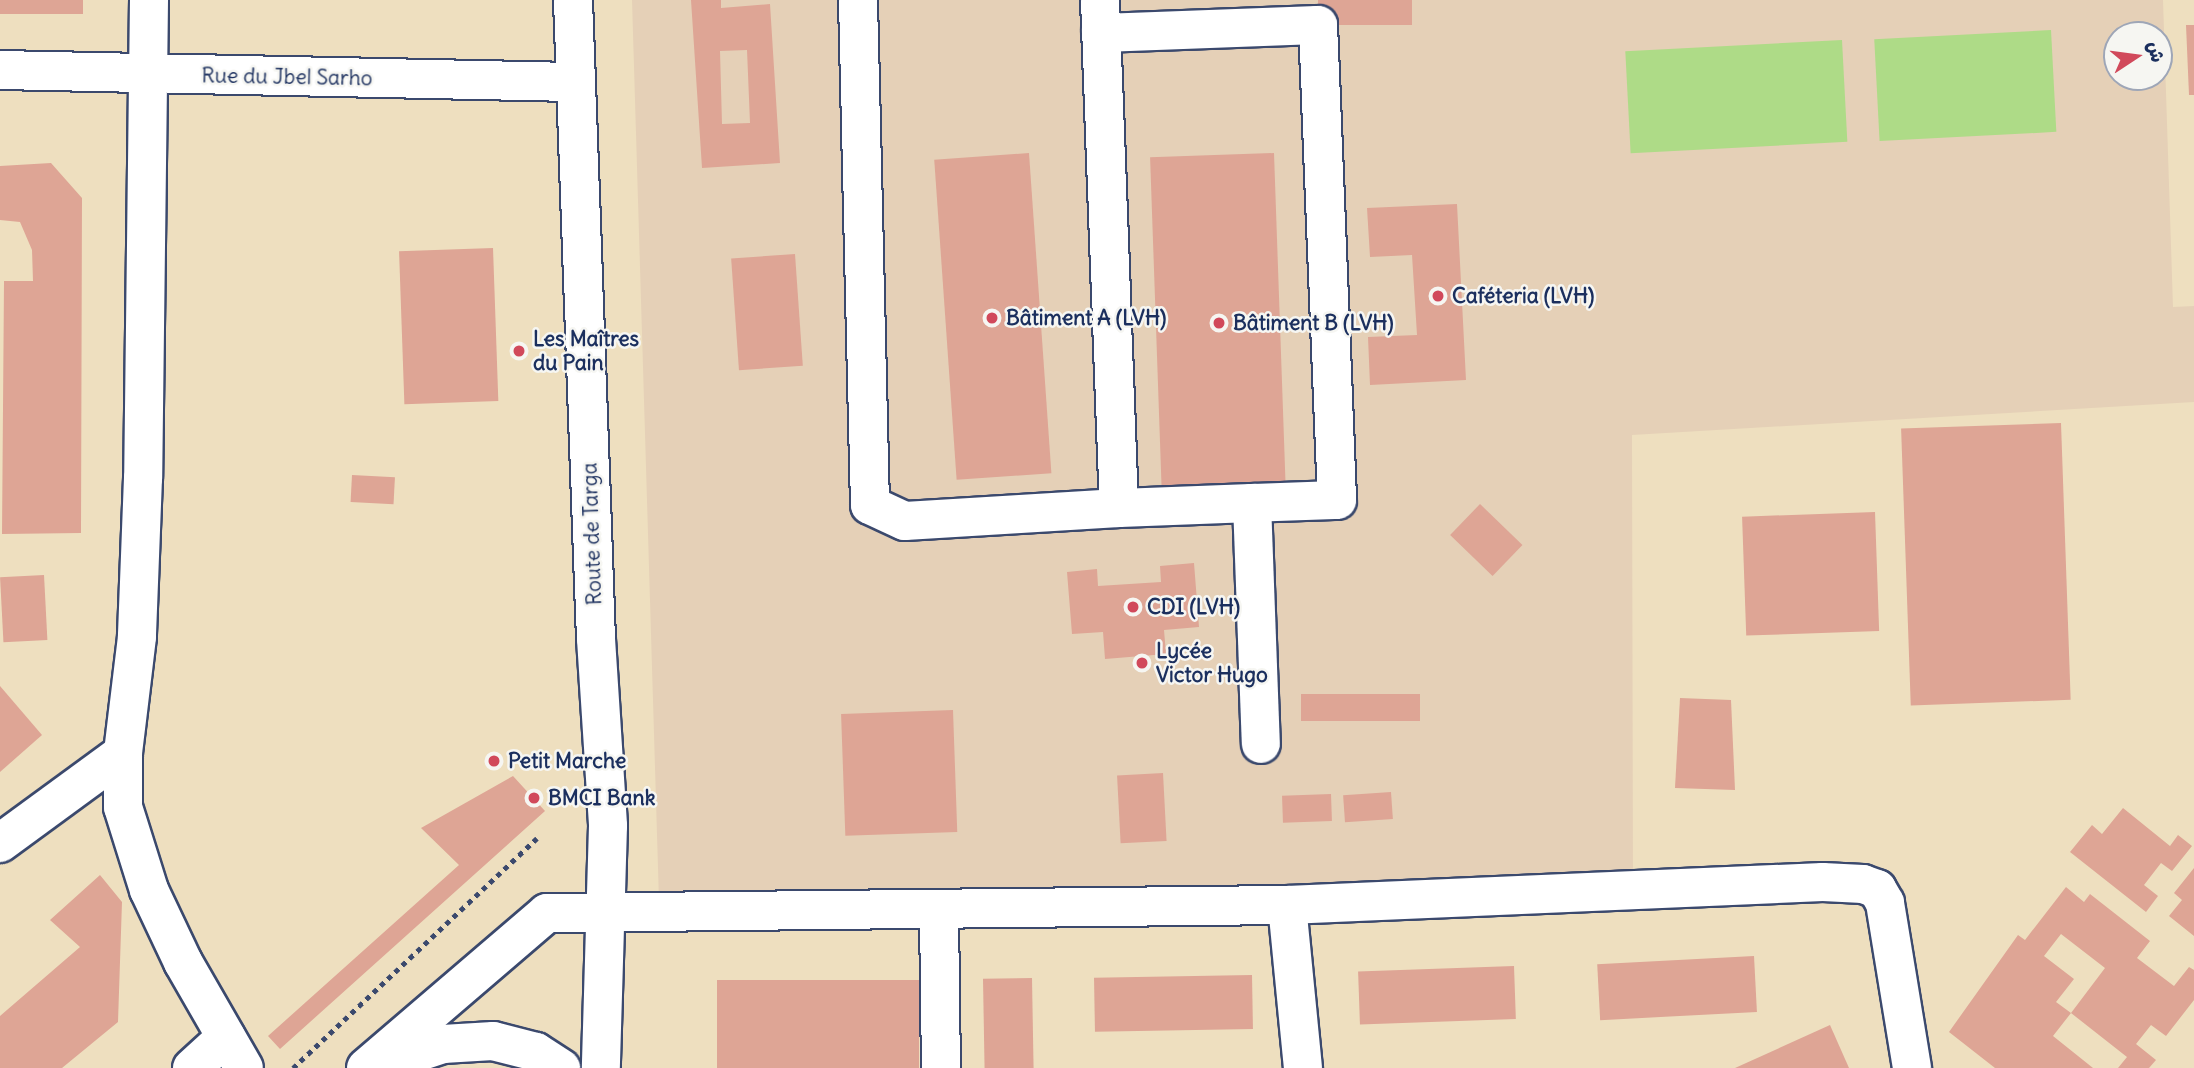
<!DOCTYPE html>
<meta charset="utf-8">
<style>
body{margin:0}
#map{position:relative;width:2194px;height:1068px;overflow:hidden;background:#eedfbf;font-family:Delius,"Playpen Sans Arabic",sans-serif}
div>[style]{position:absolute}
.built>*{inset:0;background:#e5d0b7}
.green>*{inset:0;background:#aedb87;transform-origin:0 0}
.building>*{inset:0;background:#dea595;transform-origin:0 0}
.path>*{height:4.5px;margin-top:-2.25px;transform-origin:0;background:repeating-linear-gradient(90deg,#3b496d 0 5px,transparent 0 10px)}
.roads{filter:drop-shadow(2px 0 #3b496d) drop-shadow(-2px 0 #3b496d) drop-shadow(0 2px #3b496d) drop-shadow(0 -2px #3b496d)}
.minor>*{height:38px;margin:-19px;padding:0 19px;transform-origin:19px;border-radius:19px;background:#fff}
.major>*{height:38px;margin:-19px;padding:0 19px;transform-origin:19px;border-radius:19px;background:#fff}
.dots>*{width:19px;height:19px;translate:-50% -50%;box-sizing:border-box;border:4px solid #f6f6f2;border-radius:50%}
span{translate:-50% -50%;white-space:nowrap;text-align:center;line-height:1.15;-webkit-text-stroke:5px #f6f6f2;paint-order:stroke}
.street-label{font-size:21px;color:#1b2f5e}
.poi-label{font-size:21px;color:#1b2f5e;font-weight:700}
.left{translate:0 -50%;text-align:left}
.north{position:absolute;left:2103px;top:21px;width:70px;height:70px;box-sizing:border-box;background:#f6f6f2;border:2px solid #9ea6b7;border-radius:50%;rotate:77deg;font-size:19px;font-weight:700;line-height:28px;text-align:center;color:#1b2f5e}
.north::after{content:'';display:block;margin:auto;width:24px;height:32px;background:#d1495b;clip-path:polygon(50% 0,100% 100%,50% 72%,0 100%)}
</style>
<div id="map">
<div class="built">
<div style="clip-path:polygon(evenodd,632px 0,2163px 0,2173px 307px,2194px 306px,2194px 402px,1632px 435px,1633px 890px,659px 901px,632px 0,2117px 35px,2159px 35px,2159px 77px,2117px 77px,2117px 35px)"></div>
</div>
<div class="green">
<div style="left:2051px;top:30px;width:102px;height:177px;rotate:87deg"></div>
<div style="left:1842px;top:40px;width:102px;height:217px;rotate:87deg"></div>
</div>
<div class="building">
<div style="left:0;top:0;width:83px;height:14px"></div>
<div style="clip-path:polygon(evenodd,691px 0,721px 0,721px 8px,770px 4px,780px 163px,702px 168px,691px 0,747px 50px,750px 123px,722px 124px,720px 51px,747px 50px)"></div>
<div style="left:1318px;top:0;width:94px;height:25px"></div>
<div style="clip-path:polygon(2186px 25px,2194px 25px,2194px 95px,2189px 95px)"></div>
<div style="left:1029px;top:153px;width:321px;height:95px;rotate:86deg"></div>
<div style="left:1274px;top:153px;width:329px;height:124px;rotate:88deg"></div>
<div style="clip-path:polygon(51px 163px,82px 198px,81px 533px,2px 534px,4px 281px,33px 281px,32px 250px,20px 222px,0 220px,0 166px)"></div>
<div style="clip-path:polygon(1457px 204px,1466px 380px,1370px 385px,1368px 337px,1417px 335px,1412px 255px,1370px 257px,1367px 208px)"></div>
<div style="left:493px;top:248px;width:153px;height:94px;rotate:88deg"></div>
<div style="left:795px;top:254px;width:112px;height:64px;rotate:86deg"></div>
<div style="left:2061px;top:423px;width:277px;height:160px;rotate:88deg"></div>
<div style="left:352px;top:475px;width:43px;height:27px;rotate:3deg"></div>
<div style="left:1480px;top:504px;width:59px;height:43px;rotate:44deg"></div>
<div style="left:1875px;top:512px;width:119px;height:133px;rotate:88deg"></div>
<div style="clip-path:polygon(1194px 563px,1199px 627px,1164px 630px,1166px 654px,1105px 659px,1103px 632px,1072px 634px,1067px 572px,1097px 569px,1098px 586px,1161px 582px,1160px 566px)"></div>
<div style="left:44px;top:575px;width:65px;height:44px;rotate:87deg"></div>
<div style="clip-path:polygon(0 686px,42px 735px,0 772px)"></div>
<div style="left:1301px;top:694px;width:119px;height:27px"></div>
<div style="clip-path:polygon(1680px 698px,1731px 700px,1735px 790px,1675px 788px)"></div>
<div style="left:953px;top:710px;width:122px;height:112px;rotate:88deg"></div>
<div style="left:1163px;top:773px;width:68px;height:46px;rotate:87deg"></div>
<div style="clip-path:polygon(513px 776px,545px 811px,280px 1049px,268px 1036px,459px 865px,421px 828px)"></div>
<div style="left:1391px;top:792px;width:27px;height:48px;rotate:86deg"></div>
<div style="left:1331px;top:794px;width:27px;height:49px;rotate:88deg"></div>
<div style="clip-path:polygon(2123px 808px,2170px 846px,2178px 835px,2192px 846px,2172px 871px,2161px 863px,2144px 885px,2158px 896px,2146px 912px,2070px 852px,2092px 825px,2102px 834px)"></div>
<div style="clip-path:polygon(2194px 868px,2194px 936px,2169px 916px,2182px 900px,2174px 893px)"></div>
<div style="clip-path:polygon(100px 875px,122px 902px,118px 1022px,62px 1068px,0 1068px,0 1016px,80px 947px,50px 920px)"></div>
<div style="clip-path:polygon(2066px 887px,2084px 902px,2090px 894px,2150px 941px,2137px 958px,2174px 986px,2189px 967px,2194px 970px,2194px 1000px,2166px 1036px,2151px 1025px,2136px 1044px,2156px 1060px,2149px 1068px,2118px 1068px,2127px 1057px,2071px 1013px,2105px 968px,2061px 934px,2044px 956px,2074px 979px,2056px 1002px,2071px 1013px,2053px 1036px,2093px 1068px,1995px 1068px,1949px 1032px,2018px 935px,2025px 940px)"></div>
<div style="left:1754px;top:956px;width:56px;height:157px;rotate:87deg"></div>
<div style="left:1514px;top:966px;width:53px;height:156px;rotate:88deg"></div>
<div style="left:1252px;top:975px;width:54px;height:158px;rotate:89deg"></div>
<div style="left:1032px;top:978px;width:90px;height:49px;rotate:89deg"></div>
<div style="left:919px;top:980px;width:88px;height:202px;rotate:90deg"></div>
<div style="clip-path:polygon(1830px 1025px,1849px 1068px,1735px 1068px)"></div>
</div>
<div class="path">
<div style="left:293px;top:1068px;width:335px;rotate:-43.3deg"></div>
</div>
<div class="roads">
<div class="minor">
<div style="left:149px;top:0;width:478px;rotate:90.7deg"></div>
<div style="left:143px;top:478px;width:159px;rotate:92.2deg"></div>
<div style="left:137px;top:637px;width:117px;rotate:96.9deg"></div>
<div style="left:123px;top:753px;width:54px;rotate:90deg"></div>
<div style="left:123px;top:807px;width:87px;rotate:72.6deg"></div>
<div style="left:149px;top:890px;width:80px;rotate:64.7deg"></div>
<div style="left:183px;top:962px;width:122px;rotate:60.1deg"></div>
<div style="left:858px;top:0;width:505px;rotate:88.64deg"></div>
<div style="left:870px;top:505px;width:38px;rotate:25deg"></div>
<div style="left:905px;top:521px;width:214px;rotate:-3.5deg"></div>
<div style="left:1100px;top:0;width:508px;rotate:87.86deg"></div>
<div style="left:1119px;top:508px;width:133px;rotate:-2.2deg"></div>
<div style="left:1252px;top:503px;width:241px;rotate:87.9deg"></div>
<div style="left:1101px;top:33px;width:217px;rotate:-2.1deg"></div>
<div style="left:1318px;top:25px;width:475px;rotate:87.7deg"></div>
<div style="left:1337px;top:500px;width:85px;rotate:178deg"></div>
<div style="left:0;top:70px;width:575px;rotate:1.2deg"></div>
<div style="left:0;top:843px;width:152px;rotate:-36.2deg"></div>
<div style="left:1287px;top:905px;width:164px;rotate:84.4deg"></div>
<div style="left:939px;top:911px;width:157px;rotate:89.3deg"></div>
<div style="left:192px;top:1068px;width:46px;rotate:-42.4deg"></div>
<div style="left:366px;top:1068px;width:238px;rotate:-40.6deg"></div>
<div style="left:547px;top:913px;width:740px;rotate:-0.62deg"></div>
<div style="left:1287px;top:905px;width:536px;rotate:-2.46deg"></div>
<div style="left:1823px;top:882px;width:40px;rotate:2.9deg"></div>
<div style="left:1863px;top:884px;width:15px;rotate:20deg"></div>
<div style="left:1877px;top:889px;width:16px;rotate:60deg"></div>
<div style="left:1885px;top:903px;width:167px;rotate:80.7deg"></div>
</div>
<div class="major">
<div style="left:573px;top:0;width:639px;rotate:87.94deg"></div>
<div style="left:596px;top:639px;width:187px;rotate:86.3deg"></div>
<div style="left:608px;top:826px;width:242px;rotate:91.7deg"></div>
<div style="left:370px;top:1068px;width:77px;rotate:-18.2deg"></div>
<div style="left:443px;top:1044px;width:50px;rotate:-3.4deg"></div>
<div style="left:493px;top:1041px;width:44px;rotate:14.3deg"></div>
<div style="left:536px;top:1052px;width:30px;rotate:33deg"></div>
</div>
</div>
<div class="dots">
<div style="left:1438px;top:296px;background:#d1495b"></div>
<div style="left:992px;top:318px;background:#d1495b"></div>
<div style="left:1219px;top:323px;background:#d1495b"></div>
<div style="left:519px;top:351px;background:#d1495b"></div>
<div style="left:1133px;top:607px;background:#d1495b"></div>
<div style="left:1142px;top:663px;background:#d1495b"></div>
<div style="left:494px;top:761px;background:#d1495b"></div>
<div style="left:534px;top:798px;background:#d1495b"></div>
</div>
<div class="street-label">
<span style="left:287px;top:77px;rotate:1deg">Rue du Jbel Sarho</span>
<span style="left:592px;top:534px;rotate:-92deg">Route de Targa</span>
</div>
<div class="poi-label">
<span class="left" style="left:1452px;top:296px">Caféteria (LVH)</span>
<span class="left" style="left:1006px;top:318px">Bâtiment A (LVH)</span>
<span class="left" style="left:1233px;top:323px">Bâtiment B (LVH)</span>
<span class="left" style="left:533px;top:351px">Les Maîtres<br>du Pain</span>
<span class="left" style="left:1147px;top:607px">CDI (LVH)</span>
<span class="left" style="left:1156px;top:663px">Lycée<br>Victor Hugo</span>
<span class="left" style="left:508px;top:761px">Petit Marche</span>
<span class="left" style="left:548px;top:798px">BMCI Bank</span>
</div>
<div class="north">ش</div>
</div>
